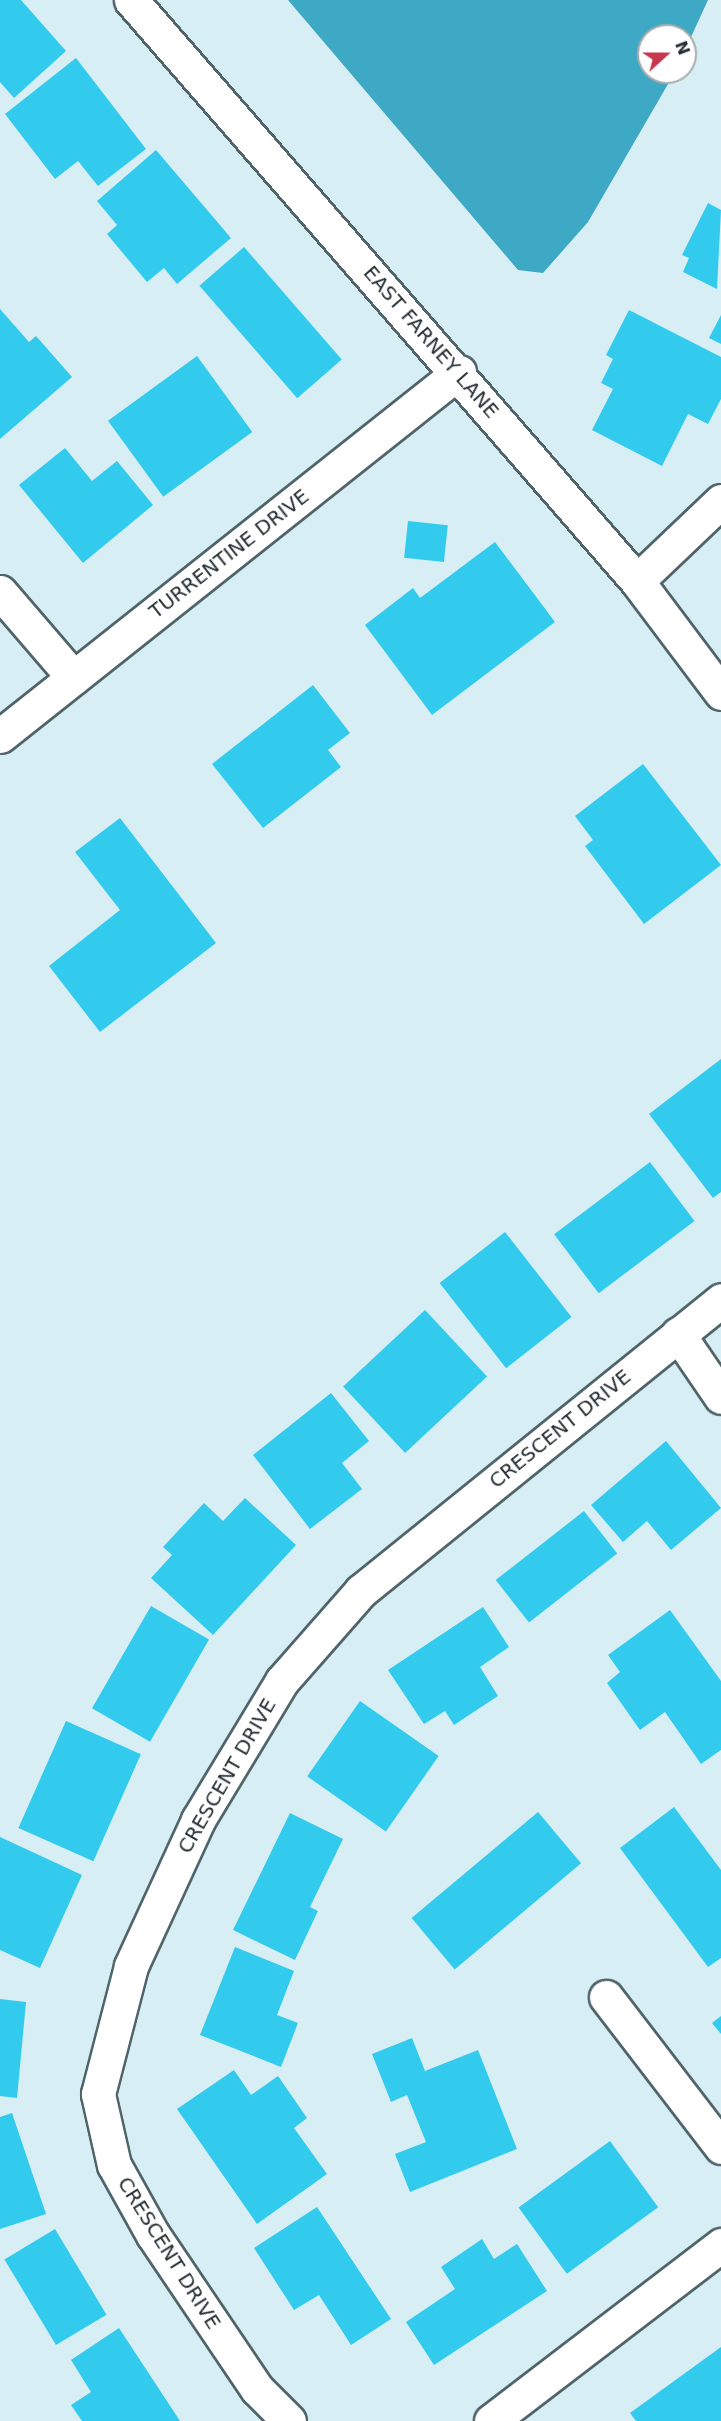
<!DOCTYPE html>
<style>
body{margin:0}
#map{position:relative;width:721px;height:2421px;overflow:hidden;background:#d7eef5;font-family:"DejaVu Sans",sans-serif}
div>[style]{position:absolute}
.water>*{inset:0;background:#3da9c4}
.building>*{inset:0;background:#32caed;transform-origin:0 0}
.roads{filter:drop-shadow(2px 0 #50646a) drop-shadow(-2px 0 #50646a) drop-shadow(0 2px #50646a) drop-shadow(0 -2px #50646a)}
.minor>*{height:33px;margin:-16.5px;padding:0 16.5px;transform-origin:16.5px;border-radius:16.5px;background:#fff}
span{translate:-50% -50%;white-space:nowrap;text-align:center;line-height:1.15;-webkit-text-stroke:4.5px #fff;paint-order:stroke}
.street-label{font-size:20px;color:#252e30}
.north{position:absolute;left:637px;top:24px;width:60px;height:60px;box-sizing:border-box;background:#fff;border:2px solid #a8abac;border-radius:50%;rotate:69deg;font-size:16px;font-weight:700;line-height:24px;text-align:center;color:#252e30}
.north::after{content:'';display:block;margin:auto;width:21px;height:27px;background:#c6364d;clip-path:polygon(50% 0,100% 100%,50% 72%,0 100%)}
</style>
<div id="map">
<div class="water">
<div style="clip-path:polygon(288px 0,708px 0,685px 50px,685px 36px,649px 36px,649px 72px,675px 72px,588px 222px,543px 273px,518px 270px)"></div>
</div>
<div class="building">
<div style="clip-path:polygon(0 0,21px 0,66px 51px,14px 98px,0 82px)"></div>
<div style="clip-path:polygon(76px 58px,146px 149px,98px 186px,78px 161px,55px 179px,5px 114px)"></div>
<div style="clip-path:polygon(156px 150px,231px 238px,177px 284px,164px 268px,147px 282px,107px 234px,117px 225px,97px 201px)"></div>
<div style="clip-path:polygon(708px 203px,721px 210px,717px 289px,683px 272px,689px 258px,682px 255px)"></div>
<div style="left:244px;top:247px;width:149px;height:59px;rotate:49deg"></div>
<div style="clip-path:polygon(0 309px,29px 342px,36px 336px,72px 377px,0 439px)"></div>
<div style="clip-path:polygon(629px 310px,721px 357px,721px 399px,708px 424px,688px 414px,662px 466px,592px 430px,613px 389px,601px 383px,613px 359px,606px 355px)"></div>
<div style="clip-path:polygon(721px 315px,721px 344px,709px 338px)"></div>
<div style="left:197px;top:356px;width:94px;height:110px;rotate:54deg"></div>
<div style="clip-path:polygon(65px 448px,92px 481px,117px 461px,153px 505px,83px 563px,19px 485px)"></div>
<div style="left:408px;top:521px;width:40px;height:37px;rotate:6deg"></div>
<div style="clip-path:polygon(495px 542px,555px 622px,432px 715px,365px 625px,413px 588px,420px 598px)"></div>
<div style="clip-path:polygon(313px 685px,350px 733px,328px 750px,341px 767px,263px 828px,212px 764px)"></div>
<div style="clip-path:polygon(643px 764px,721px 865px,644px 924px,585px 846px,593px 840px,575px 816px)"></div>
<div style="clip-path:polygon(120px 818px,216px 943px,100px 1032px,49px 966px,120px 910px,75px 852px)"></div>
<div style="clip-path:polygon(721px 1059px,721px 1192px,713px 1198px,649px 1114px)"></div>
<div style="left:650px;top:1162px;width:74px;height:120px;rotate:53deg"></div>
<div style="left:505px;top:1232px;width:108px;height:83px;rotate:52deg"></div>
<div style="left:425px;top:1310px;width:91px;height:112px;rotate:47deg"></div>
<div style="clip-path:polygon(331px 1393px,369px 1441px,342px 1463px,362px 1489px,310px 1529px,253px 1455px)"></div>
<div style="clip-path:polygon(666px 1441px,721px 1508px,671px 1550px,647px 1521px,623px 1542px,591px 1505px)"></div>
<div style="clip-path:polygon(245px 1498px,296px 1545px,213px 1635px,151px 1578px,172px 1555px,163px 1547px,204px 1503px,223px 1521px)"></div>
<div style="left:584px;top:1511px;width:54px;height:112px;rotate:52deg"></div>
<div style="left:151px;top:1606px;width:67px;height:118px;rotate:30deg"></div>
<div style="clip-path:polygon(483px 1607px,509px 1647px,480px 1667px,498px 1696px,454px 1725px,445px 1711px,424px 1724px,388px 1670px)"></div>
<div style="clip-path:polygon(670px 1610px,721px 1681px,721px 1750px,701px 1764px,665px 1712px,640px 1730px,607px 1683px,620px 1672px,608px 1655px)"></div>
<div style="left:360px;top:1701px;width:96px;height:92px;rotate:35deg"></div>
<div style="left:66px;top:1721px;width:82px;height:117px;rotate:24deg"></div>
<div style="clip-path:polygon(674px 1807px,721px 1870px,721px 1958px,708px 1967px,620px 1848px)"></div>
<div style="left:538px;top:1812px;width:67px;height:165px;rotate:50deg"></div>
<div style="clip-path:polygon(290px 1813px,343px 1839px,310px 1907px,318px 1911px,295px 1960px,233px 1930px)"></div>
<div style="clip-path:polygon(0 1837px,82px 1875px,40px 1968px,0 1950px)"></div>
<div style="clip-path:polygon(235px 1947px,294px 1971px,277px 2015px,298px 2023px,281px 2067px,200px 2035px)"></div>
<div style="clip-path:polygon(0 1999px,26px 2002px,17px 2098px,0 2096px)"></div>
<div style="clip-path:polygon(721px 2016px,721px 2034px,712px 2023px)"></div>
<div style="clip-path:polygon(412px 2038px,425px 2071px,478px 2050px,517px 2149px,410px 2192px,395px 2154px,426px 2142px,407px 2095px,391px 2102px,372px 2054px)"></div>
<div style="clip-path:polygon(234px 2070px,251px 2095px,278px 2076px,307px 2118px,294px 2128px,327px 2174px,257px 2224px,177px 2109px)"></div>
<div style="clip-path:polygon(12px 2113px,46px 2214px,0 2229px,0 2117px)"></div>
<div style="left:610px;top:2141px;width:82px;height:113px;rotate:54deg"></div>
<div style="clip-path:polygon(317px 2207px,391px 2319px,351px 2345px,319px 2295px,294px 2310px,254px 2248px)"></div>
<div style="left:55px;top:2229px;width:100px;height:59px;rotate:59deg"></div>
<div style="clip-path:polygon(482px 2239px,494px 2259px,517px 2244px,547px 2291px,434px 2365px,406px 2322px,455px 2289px,441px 2267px)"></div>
<div style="clip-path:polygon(119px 2328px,180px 2421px,82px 2421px,71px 2405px,91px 2392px,71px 2360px)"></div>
<div style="clip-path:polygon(721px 2347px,721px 2421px,636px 2421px,630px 2413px)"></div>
</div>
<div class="roads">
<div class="minor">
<div style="left:131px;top:0;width:770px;rotate:48.95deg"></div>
<div style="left:637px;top:581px;width:140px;rotate:53.1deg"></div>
<div style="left:637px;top:581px;width:116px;rotate:-43.6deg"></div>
<div style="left:0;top:592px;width:113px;rotate:49.3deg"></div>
<div style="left:0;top:736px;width:586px;rotate:-38.42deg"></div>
<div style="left:678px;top:1334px;width:76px;rotate:55.7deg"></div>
<div style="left:606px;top:1997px;width:189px;rotate:52.5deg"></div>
<div style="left:289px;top:2421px;width:45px;rotate:-135deg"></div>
<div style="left:257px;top:2389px;width:186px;rotate:-124deg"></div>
<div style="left:153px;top:2235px;width:80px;rotate:-119.1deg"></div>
<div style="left:114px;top:2165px;width:73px;rotate:-102.7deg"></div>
<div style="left:98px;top:2094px;width:132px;rotate:-75.5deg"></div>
<div style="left:131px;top:1966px;width:161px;rotate:-65.3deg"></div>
<div style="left:198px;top:1820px;width:162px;rotate:-58.9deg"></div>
<div style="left:282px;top:1681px;width:120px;rotate:-48.7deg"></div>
<div style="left:361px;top:1591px;width:463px;rotate:-38.9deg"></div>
<div style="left:491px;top:2421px;width:290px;rotate:-37.4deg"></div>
</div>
</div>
<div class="street-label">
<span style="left:431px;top:342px;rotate:49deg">EAST FARNEY LANE</span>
<span style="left:229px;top:554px;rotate:-38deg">TURRENTINE DRIVE</span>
<span style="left:560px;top:1429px;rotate:-39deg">CRESCENT DRIVE</span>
<span style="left:227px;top:1776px;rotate:-60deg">CRESCENT DRIVE</span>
<span style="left:169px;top:2253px;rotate:58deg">CRESCENT DRIVE</span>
</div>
<div class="north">N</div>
</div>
